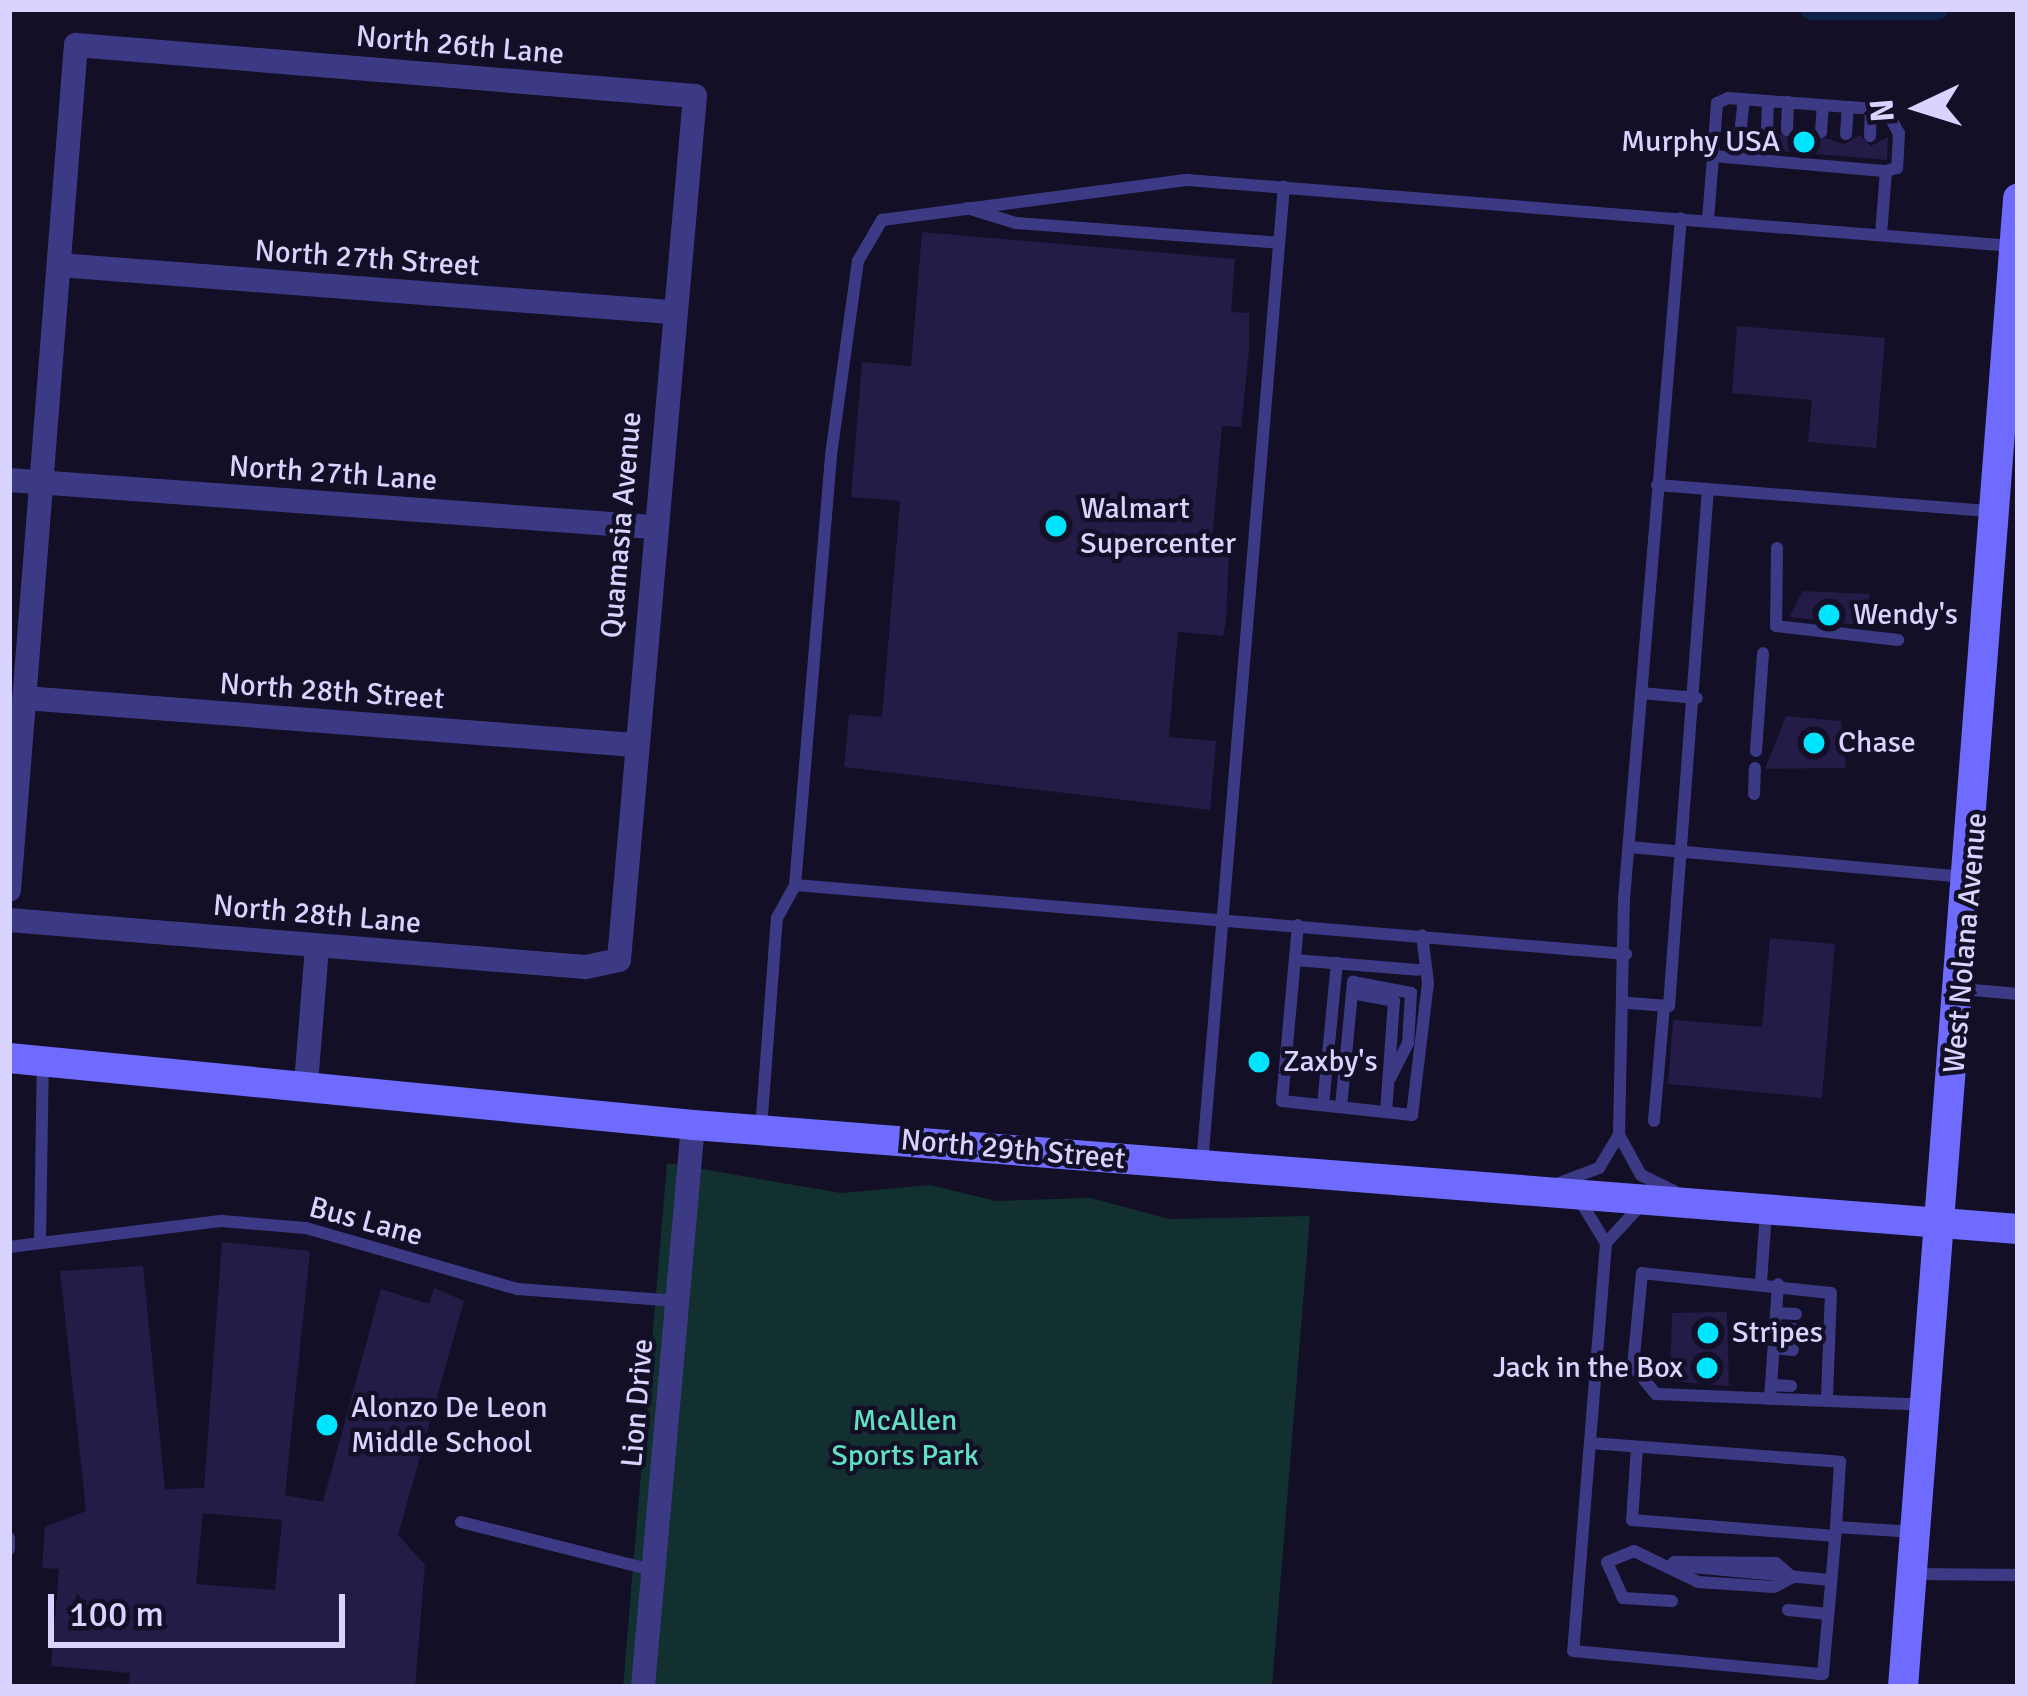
<!DOCTYPE html>
<style>
body{margin:0}
#map{position:relative;width:2027px;height:1696px;overflow:hidden;background:#130f26;font-family:Signika,sans-serif}
div>[style]{position:absolute}
.green>*{inset:0;background:#12302f}
.canal>*{height:21px;margin:-10.5px;padding:0 10.5px;transform-origin:10.5px;border-radius:10.5px;background:#0c2248}
.building>*{inset:0;background:#241b47}
.lane>*{height:12px;margin:-6px;padding:0 6px;transform-origin:6px;border-radius:6px;background:#3d3a85}
.street>*{height:24px;margin:-12px;padding:0 12px;transform-origin:12px;border-radius:12px;background:#3d3a85}
.secondary>*{height:30px;margin:-15px;padding:0 15px;transform-origin:15px;border-radius:15px;background:#6f6bff}
.dots>*{width:33px;height:33px;translate:-50% -50%;box-sizing:border-box;border:6px solid #130f26;border-radius:50%}
span{translate:-50% -50%;white-space:nowrap;text-align:center;line-height:1.15;-webkit-text-stroke:9px #130f26;paint-order:stroke}
.street-label{font-size:30px;color:#d9d4ff}
.poi-label{font-size:30px;color:#d9d4ff}
.right{translate:-100% -50%;text-align:right}
.left{translate:0 -50%;text-align:left}
.park-label{font-size:30px;color:#5fe0c0}
.frame{position:absolute;inset:0;border:12px solid #d9d4ff;pointer-events:none}
.north{position:absolute;left:1859px;top:48px;width:120px;height:120px;-webkit-text-stroke:9px #130f26;paint-order:stroke;rotate:266deg;font-size:33px;font-weight:700;line-height:48px;text-align:center;color:#d9d4ff}
.north::after{content:'';display:block;margin:auto;width:42px;height:54px;background:#d9d4ff;clip-path:polygon(50% 0,100% 100%,50% 72%,0 100%)}
.scale{position:absolute;left:48px;top:1594px;width:297px;height:54px;box-sizing:border-box;border:6px solid #d9d4ff;border-top:0;padding-left:15px;font-size:36px;line-height:42px;white-space:nowrap;color:#d9d4ff;-webkit-text-stroke:9px #130f26;paint-order:stroke}
</style>
<div id="map">
<div class="green">
<div style="clip-path:polygon(667px 1163px,841px 1193px,930px 1185px,996px 1201px,1090px 1198px,1170px 1219px,1310px 1216px,1272px 1687px,623px 1687px)"></div>
</div>
<div class="canal">
<div style="left:1811px;top:9px;width:126px"></div>
</div>
<div class="building">
<div style="clip-path:polygon(1726px 125px,1765px 139px,1799px 130px,1844px 144px,1860px 135px,1871px 146px,1888px 137px,1887px 160px,1724px 146px)"></div>
<div style="clip-path:polygon(922px 232px,1235px 259px,1231px 312px,1249px 313px,1249px 350px,1241px 427px,1222px 426px,1211px 552px,1229px 553px,1226px 620px,1223px 636px,1178px 632px,1169px 737px,1216px 741px,1210px 810px,844px 767px,849px 714px,882px 717px,900px 501px,851px 497px,862px 362px,911px 366px)"></div>
<div style="clip-path:polygon(1737px 326px,1885px 338px,1876px 448px,1808px 442px,1812px 400px,1732px 393px)"></div>
<div style="clip-path:polygon(1803px 591px,1870px 594px,1867px 626px,1789px 617px)"></div>
<div style="clip-path:polygon(1786px 716px,1841px 721px,1846px 768px,1765px 769px)"></div>
<div style="clip-path:polygon(1770px 938px,1835px 944px,1822px 1098px,1668px 1084px,1673px 1020px,1762px 1027px)"></div>
<div style="clip-path:polygon(evenodd,222px 1242px,310px 1251px,285px 1495px,323px 1502px,381px 1289px,429px 1304px,434px 1288px,464px 1301px,398px 1535px,425px 1565px,415px 1687px,129px 1687px,130px 1673px,51px 1666px,59px 1569px,42px 1568px,45px 1527px,86px 1511px,60px 1271px,143px 1266px,165px 1489px,204px 1488px,222px 1242px,203px 1513px,282px 1520px,275px 1590px,196px 1584px,203px 1513px)"></div>
<div style="clip-path:polygon(1727px 1312px,1729px 1386px,1670px 1381px,1672px 1313px)"></div>
</div>
<div class="lane">
<div style="left:1741px;top:126px;width:27px;rotate:-84deg"></div>
<div style="left:1767px;top:129px;width:28px;rotate:-88deg"></div>
<div style="left:1787px;top:130px;width:28px;rotate:-88deg"></div>
<div style="left:1821px;top:132px;width:27px;rotate:-86deg"></div>
<div style="left:1846px;top:134px;width:27px;rotate:-86deg"></div>
<div style="left:1870px;top:136px;width:27px;rotate:-88deg"></div>
<div style="left:1713px;top:156px;width:53px;rotate:-85.7deg"></div>
<div style="left:1717px;top:103px;width:12px;rotate:-24deg"></div>
<div style="left:1728px;top:98px;width:158px;rotate:4.3deg"></div>
<div style="left:1886px;top:110px;width:26px;rotate:61deg"></div>
<div style="left:1899px;top:133px;width:35px;rotate:93deg"></div>
<div style="left:1897px;top:168px;width:11px;rotate:165deg"></div>
<div style="left:967px;top:208px;width:51px;rotate:17deg"></div>
<div style="left:1016px;top:223px;width:264px;rotate:4.3deg"></div>
<div style="left:1708px;top:220px;width:64px;rotate:-85.5deg"></div>
<div style="left:1713px;top:156px;width:174px;rotate:5deg"></div>
<div style="left:1886px;top:171px;width:64px;rotate:94.5deg"></div>
<div style="left:1657px;top:485px;width:335px;rotate:4.5deg"></div>
<div style="left:1777px;top:548px;width:78px;rotate:90.7deg"></div>
<div style="left:1776px;top:626px;width:123px;rotate:6.5deg"></div>
<div style="left:1641px;top:693px;width:56px;rotate:5.1deg"></div>
<div style="left:1756px;top:751px;width:98px;rotate:-85.9deg"></div>
<div style="left:1754px;top:794px;width:26px;rotate:-88deg"></div>
<div style="left:1629px;top:847px;width:334px;rotate:5.1deg"></div>
<div style="left:795px;top:885px;width:834px;rotate:4.75deg"></div>
<div style="left:1298px;top:925px;width:177px;rotate:95.2deg"></div>
<div style="left:1282px;top:1101px;width:131px;rotate:6.1deg"></div>
<div style="left:1412px;top:1115px;width:133px;rotate:-83.1deg"></div>
<div style="left:1428px;top:983px;width:48px;rotate:-97.1deg"></div>
<div style="left:1295px;top:960px;width:123px;rotate:4.6deg"></div>
<div style="left:1962px;top:989px;width:56px;rotate:5.1deg"></div>
<div style="left:1352px;top:993px;width:43px;rotate:10.8deg"></div>
<div style="left:1394px;top:1001px;width:111px;rotate:94.1deg"></div>
<div style="left:1628px;top:1003px;width:41px;rotate:4.2deg"></div>
<div style="left:1669px;top:1006px;width:518px;rotate:-85.69deg"></div>
<div style="left:1323px;top:1105px;width:143px;rotate:-84.4deg"></div>
<div style="left:1341px;top:1107px;width:126px;rotate:-84.5deg"></div>
<div style="left:1353px;top:982px;width:59px;rotate:10.7deg"></div>
<div style="left:1411px;top:993px;width:50px;rotate:93.4deg"></div>
<div style="left:1408px;top:1043px;width:39px;rotate:117deg"></div>
<div style="left:1654px;top:1121px;width:115px;rotate:-85deg"></div>
<div style="left:761px;top:1129px;width:212px;rotate:-85.7deg"></div>
<div style="left:777px;top:918px;width:38px;rotate:-61deg"></div>
<div style="left:795px;top:885px;width:432px;rotate:-85.2deg"></div>
<div style="left:831px;top:455px;width:196px;rotate:-82.1deg"></div>
<div style="left:858px;top:261px;width:48px;rotate:-59.7deg"></div>
<div style="left:882px;top:220px;width:308px;rotate:-7.5deg"></div>
<div style="left:1187px;top:180px;width:828px;rotate:4.57deg"></div>
<div style="left:1619px;top:1135px;width:46px;rotate:61.2deg"></div>
<div style="left:1641px;top:1175px;width:37px;rotate:26deg"></div>
<div style="left:1202px;top:1164px;width:981px;rotate:-85.21deg"></div>
<div style="left:1559px;top:1183px;width:43px;rotate:-20.6deg"></div>
<div style="left:1599px;top:1168px;width:39px;rotate:-59deg"></div>
<div style="left:1619px;top:1135px;width:236px;rotate:-88.8deg"></div>
<div style="left:1624px;top:899px;width:683px;rotate:-85.22deg"></div>
<div style="left:1579px;top:1199px;width:52px;rotate:58.5deg"></div>
<div style="left:1606px;top:1243px;width:409px;rotate:94.6deg"></div>
<div style="left:1573px;top:1651px;width:251px;rotate:5.3deg"></div>
<div style="left:1823px;top:1674px;width:148px;rotate:-84.9deg"></div>
<div style="left:1836px;top:1527px;width:79px;rotate:3.6deg"></div>
<div style="left:40px;top:1243px;width:181px;rotate:-89.1deg"></div>
<div style="left:1606px;top:1243px;width:52px;rotate:-47.4deg"></div>
<div style="left:9px;top:1247px;width:215px;rotate:-7deg"></div>
<div style="left:222px;top:1221px;width:84px;rotate:4.8deg"></div>
<div style="left:306px;top:1228px;width:221px;rotate:16.1deg"></div>
<div style="left:518px;top:1289px;width:159px;rotate:4.3deg"></div>
<div style="left:1761px;top:1282px;width:70px;rotate:-85.9deg"></div>
<div style="left:1776px;top:1313px;width:20px;rotate:3deg"></div>
<div style="left:1775px;top:1328px;width:19px;rotate:3deg"></div>
<div style="left:1774px;top:1348px;width:19px;rotate:6deg"></div>
<div style="left:1771px;top:1385px;width:20px;rotate:3deg"></div>
<div style="left:1827px;top:1396px;width:103px;rotate:-87.8deg"></div>
<div style="left:1831px;top:1293px;width:190px;rotate:-174deg"></div>
<div style="left:1642px;top:1273px;width:93px;rotate:95.5deg"></div>
<div style="left:1633px;top:1366px;width:36px;rotate:51deg"></div>
<div style="left:1656px;top:1394px;width:270px;rotate:2.3deg"></div>
<div style="left:1770px;top:1399px;width:115px;rotate:-86deg"></div>
<div style="left:1590px;top:1443px;width:251px;rotate:4.3deg"></div>
<div style="left:1840px;top:1462px;width:65px;rotate:93.5deg"></div>
<div style="left:1637px;top:1447px;width:73px;rotate:93.9deg"></div>
<div style="left:1632px;top:1520px;width:204px;rotate:4.5deg"></div>
<div style="left:461px;top:1522px;width:197px;rotate:14.1deg"></div>
<div style="left:9px;top:1538px;width:11px;rotate:90deg"></div>
<div style="left:1674px;top:1562px;width:102px;rotate:0.6deg"></div>
<div style="left:1776px;top:1563px;width:21px;rotate:41deg"></div>
<div style="left:1671px;top:1565px;width:161px;rotate:5.4deg"></div>
<div style="left:1914px;top:1574px;width:104px;rotate:0.6deg"></div>
<div style="left:1672px;top:1601px;width:49px;rotate:-176.5deg"></div>
<div style="left:1623px;top:1598px;width:39px;rotate:-114deg"></div>
<div style="left:1607px;top:1562px;width:29px;rotate:-22deg"></div>
<div style="left:1634px;top:1551px;width:71px;rotate:25.8deg"></div>
<div style="left:1698px;top:1582px;width:76px;rotate:3.8deg"></div>
<div style="left:1774px;top:1587px;width:21px;rotate:-28deg"></div>
<div style="left:1788px;top:1610px;width:40px;rotate:5.7deg"></div>
</div>
<div class="street">
<div style="left:59px;top:265px;width:613px;rotate:4.4deg"></div>
<div style="left:9px;top:480px;width:645px;rotate:4.18deg"></div>
<div style="left:25px;top:698px;width:611px;rotate:4.41deg"></div>
<div style="left:9px;top:890px;width:848px;rotate:-85.47deg"></div>
<div style="left:76px;top:45px;width:621px;rotate:4.71deg"></div>
<div style="left:695px;top:96px;width:867px;rotate:95.03deg"></div>
<div style="left:619px;top:960px;width:35px;rotate:168deg"></div>
<div style="left:585px;top:967px;width:578px;rotate:-175.34deg"></div>
<div style="left:306px;top:1084px;width:138px;rotate:-85.4deg"></div>
<div style="left:643px;top:1687px;width:564px;rotate:-84.92deg"></div>
</div>
<div class="secondary">
<div style="left:9px;top:1058px;width:687px;rotate:5.59deg"></div>
<div style="left:693px;top:1125px;width:1329px;rotate:4.49deg"></div>
<div style="left:1903px;top:1687px;width:1493px;rotate:-85.58deg"></div>
</div>
<div class="dots">
<div style="left:1804px;top:142px;background:#00e5ff"></div>
<div style="left:1056px;top:526px;background:#00e5ff"></div>
<div style="left:1829px;top:615px;background:#00e5ff"></div>
<div style="left:1814px;top:743px;background:#00e5ff"></div>
<div style="left:1259px;top:1062px;background:#00e5ff"></div>
<div style="left:1708px;top:1333px;background:#00e5ff"></div>
<div style="left:1707px;top:1368px;background:#00e5ff"></div>
<div style="left:327px;top:1425px;background:#00e5ff"></div>
</div>
<div class="street-label">
<span style="left:460px;top:46px;rotate:5deg">North 26th Lane</span>
<span style="left:367px;top:259px;rotate:4deg">North 27th Street</span>
<span style="left:333px;top:474px;rotate:4deg">North 27th Lane</span>
<span style="left:622px;top:525px;rotate:-85deg">Quamasia Avenue</span>
<span style="left:332px;top:692px;rotate:4deg">North 28th Street</span>
<span style="left:317px;top:915px;rotate:5deg">North 28th Lane</span>
<span style="left:1966px;top:943px;rotate:-85deg">West Nolana Avenue</span>
<span style="left:1013px;top:1150px;rotate:5deg">North 29th Street</span>
<span style="left:366px;top:1222px;rotate:15deg">Bus Lane</span>
<span style="left:638px;top:1403px;rotate:-85deg">Lion Drive</span>
</div>
<div class="poi-label">
<span class="right" style="left:1780px;top:142px">Murphy USA</span>
<span class="left" style="left:1080px;top:526px">Walmart<br>Supercenter</span>
<span class="left" style="left:1853px;top:615px">Wendy's</span>
<span class="left" style="left:1838px;top:743px">Chase</span>
<span class="left" style="left:1283px;top:1062px">Zaxby's</span>
<span class="left" style="left:1732px;top:1333px">Stripes</span>
<span class="right" style="left:1683px;top:1368px">Jack in the Box</span>
<span class="left" style="left:351px;top:1425px">Alonzo De Leon<br>Middle School</span>
</div>
<div class="park-label">
<span style="left:905px;top:1438px">McAllen<br>Sports Park</span>
</div>
<div class="frame"></div>
<div class="north">N</div>
<div class="scale">100 m</div>
</div>
